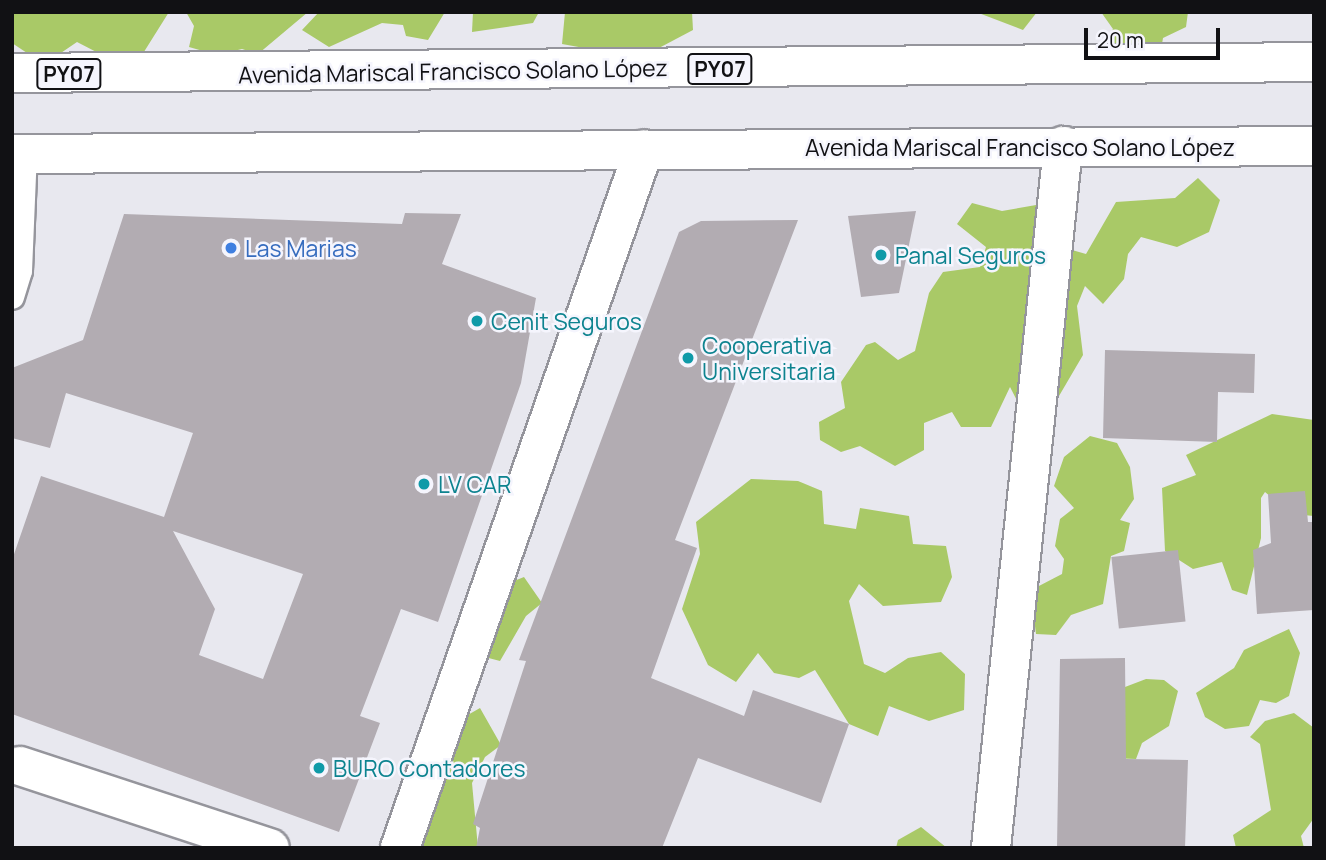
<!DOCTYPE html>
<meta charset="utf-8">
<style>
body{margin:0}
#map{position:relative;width:1326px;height:860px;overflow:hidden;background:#e8e8ef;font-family:Manrope,sans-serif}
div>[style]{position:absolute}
.forest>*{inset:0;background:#a9c967}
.building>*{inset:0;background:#b2acb2;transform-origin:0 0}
.roads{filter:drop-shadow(2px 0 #95959c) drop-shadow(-2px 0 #95959c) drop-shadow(0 2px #95959c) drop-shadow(0 -2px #95959c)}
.lane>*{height:24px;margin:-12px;padding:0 12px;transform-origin:12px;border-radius:12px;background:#fff}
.street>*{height:38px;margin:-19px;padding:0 19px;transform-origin:19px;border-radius:19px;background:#fff}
.primary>*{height:38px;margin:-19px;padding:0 19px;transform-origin:19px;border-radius:19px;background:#fff}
.dots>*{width:19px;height:19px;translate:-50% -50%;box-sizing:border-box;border:4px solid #f5f5fd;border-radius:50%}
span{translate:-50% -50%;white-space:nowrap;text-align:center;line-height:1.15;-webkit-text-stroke:5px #f5f5fd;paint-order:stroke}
.shield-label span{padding:2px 5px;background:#f5f5fd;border:2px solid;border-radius:5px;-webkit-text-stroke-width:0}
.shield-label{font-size:21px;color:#111114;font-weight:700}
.street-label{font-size:23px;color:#111114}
.shop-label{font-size:23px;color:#366cbe}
.left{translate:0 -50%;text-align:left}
.culture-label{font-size:23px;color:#0d838f}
.frame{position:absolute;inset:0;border:14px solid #111114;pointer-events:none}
.scale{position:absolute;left:1084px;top:28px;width:136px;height:32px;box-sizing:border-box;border:4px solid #111114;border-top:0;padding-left:9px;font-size:21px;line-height:24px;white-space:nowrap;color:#111114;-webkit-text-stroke:5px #f5f5fd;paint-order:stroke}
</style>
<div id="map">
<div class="forest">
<div style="clip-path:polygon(12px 12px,169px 12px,142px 55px,108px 58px,77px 42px,52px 59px,36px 59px,12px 43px)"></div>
<div style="clip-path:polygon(186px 12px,308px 12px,258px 54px,242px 49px,217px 55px,189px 47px,194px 26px)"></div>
<div style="clip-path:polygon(319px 12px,445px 12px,428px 40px,406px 36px,403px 25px,382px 23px,329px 47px,302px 30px)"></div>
<div style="clip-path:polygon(473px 12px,539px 12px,533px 23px,472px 32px)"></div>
<div style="clip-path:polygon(565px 12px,692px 12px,693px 30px,640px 58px,562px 44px)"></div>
<div style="clip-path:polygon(976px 12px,1037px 12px,1023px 30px)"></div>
<div style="clip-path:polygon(1101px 12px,1188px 12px,1186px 27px,1163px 38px,1161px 50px,1137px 41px,1123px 52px,1105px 43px,1113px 29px)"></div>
<div style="clip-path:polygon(1198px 178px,1220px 200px,1209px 232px,1177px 247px,1141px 237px,1128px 254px,1124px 279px,1103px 304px,1085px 286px,1077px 306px,1083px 355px,1059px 396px,1023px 412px,1010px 387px,991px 427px,961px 427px,952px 412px,924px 423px,924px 450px,895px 466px,860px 446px,841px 452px,820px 440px,819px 422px,845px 408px,841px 382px,866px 345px,875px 342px,898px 360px,915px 351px,929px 293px,943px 272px,980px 267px,986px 247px,957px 224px,972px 203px,1002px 211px,1059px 201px,1072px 250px,1086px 254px,1116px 202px,1175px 198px)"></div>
<div style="clip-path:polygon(1272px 414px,1314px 420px,1314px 516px,1292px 514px,1265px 492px,1261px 498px,1261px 538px,1247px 595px,1232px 590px,1222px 562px,1193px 569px,1165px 551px,1162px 488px,1196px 475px,1186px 455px)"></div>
<div style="clip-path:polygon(1090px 436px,1117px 443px,1130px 467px,1134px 499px,1120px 520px,1130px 523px,1124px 551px,1111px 556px,1103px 604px,1071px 615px,1056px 635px,1036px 634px,1032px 603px,1037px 587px,1062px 574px,1064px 559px,1055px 546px,1060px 519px,1074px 508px,1054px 486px,1064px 457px)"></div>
<div style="clip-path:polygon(751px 479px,798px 481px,822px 491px,824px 524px,856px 529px,860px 508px,909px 516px,913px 544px,946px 546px,952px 577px,941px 602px,883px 606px,859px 584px,849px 601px,864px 664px,885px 673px,908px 658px,941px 652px,965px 674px,964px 710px,929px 721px,889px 706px,878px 736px,849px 724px,815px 670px,799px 678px,774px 673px,758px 653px,736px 682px,708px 665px,682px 609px,700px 554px,696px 522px)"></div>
<div style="clip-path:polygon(524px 577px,542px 603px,526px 616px,500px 661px,481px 656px,509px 583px)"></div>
<div style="clip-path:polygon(1289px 629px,1300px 653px,1289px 696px,1276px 703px,1260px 700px,1249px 726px,1225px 729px,1205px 717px,1196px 693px,1234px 668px,1244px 650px)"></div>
<div style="clip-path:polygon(1146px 679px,1164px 680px,1178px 691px,1169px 726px,1142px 743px,1136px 759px,1110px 758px,1125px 687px)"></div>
<div style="clip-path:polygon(480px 708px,501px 745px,485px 757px,472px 783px,478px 848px,404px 848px,452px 724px)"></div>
<div style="clip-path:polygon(1294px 713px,1314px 728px,1314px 818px,1301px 836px,1304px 848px,1236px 848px,1233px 835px,1271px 810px,1260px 744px,1250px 737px,1265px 721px)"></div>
<div style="clip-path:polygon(921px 827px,947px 848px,896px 848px,898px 840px)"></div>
</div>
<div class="building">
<div style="clip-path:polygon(916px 211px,899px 293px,861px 297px,848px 216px)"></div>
<div style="clip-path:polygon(evenodd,405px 213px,461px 214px,442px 264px,536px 298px,521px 383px,438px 622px,401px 609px,360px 716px,380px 723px,339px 832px,12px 714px,12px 560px,41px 476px,164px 517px,193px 433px,66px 393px,50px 448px,12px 438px,12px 368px,83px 340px,124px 214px,402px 224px,405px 213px,173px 531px,303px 574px,263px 679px,199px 655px,215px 609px,173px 531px)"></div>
<div style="clip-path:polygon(798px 220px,675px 540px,697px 548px,651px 678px,744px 716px,753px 690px,849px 724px,821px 803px,698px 758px,662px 848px,476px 848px,480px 828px,473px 824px,526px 661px,519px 660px,679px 232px,701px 221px)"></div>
<div style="clip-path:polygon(1105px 350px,1255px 354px,1254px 393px,1218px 392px,1217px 442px,1103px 438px)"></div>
<div style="clip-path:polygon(1305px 491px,1308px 522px,1314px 522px,1314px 610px,1257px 614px,1253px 550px,1271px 543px,1268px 494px)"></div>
<div style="left:1178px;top:550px;width:72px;height:67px;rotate:84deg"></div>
<div style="clip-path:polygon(1125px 658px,1126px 759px,1188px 760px,1185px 848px,1057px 848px,1060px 659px)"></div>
</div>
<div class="roads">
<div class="lane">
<div style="left:12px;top:297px;width:27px;rotate:-73deg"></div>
<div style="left:20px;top:271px;width:117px;rotate:-87.6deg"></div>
</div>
<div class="street">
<div style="left:20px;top:766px;width:263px;rotate:18.2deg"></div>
<div style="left:400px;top:848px;width:740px;rotate:-70.76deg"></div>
<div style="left:991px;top:848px;width:706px;rotate:-84.14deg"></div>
</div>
<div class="primary">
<div style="left:12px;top:73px;width:1302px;rotate:-0.48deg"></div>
<div style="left:12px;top:154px;width:1302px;rotate:-0.35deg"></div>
</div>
</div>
<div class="dots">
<div style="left:231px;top:248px;background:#3f7fe0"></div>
<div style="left:881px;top:255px;background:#0f9aa8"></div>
<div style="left:477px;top:321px;background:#0f9aa8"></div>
<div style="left:688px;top:358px;background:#0f9aa8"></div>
<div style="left:424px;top:484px;background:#0f9aa8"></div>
<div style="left:319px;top:768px;background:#0f9aa8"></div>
</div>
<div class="shield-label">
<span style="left:720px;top:69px">PY07</span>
<span style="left:69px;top:74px">PY07</span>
</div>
<div class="street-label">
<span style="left:453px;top:71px;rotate:-1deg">Avenida Mariscal Francisco Solano López</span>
<span style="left:1020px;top:147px">Avenida Mariscal Francisco Solano López</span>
</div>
<div class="shop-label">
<span class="left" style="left:245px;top:248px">Las Marias</span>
</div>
<div class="culture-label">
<span class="left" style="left:895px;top:255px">Panal Seguros</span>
<span class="left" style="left:491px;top:321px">Cenit Seguros</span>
<span class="left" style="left:702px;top:358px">Cooperativa<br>Universitaria</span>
<span class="left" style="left:438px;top:484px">LV CAR</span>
<span class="left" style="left:333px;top:768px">BURO Contadores</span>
</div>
<div class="frame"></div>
<div class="scale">20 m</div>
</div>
